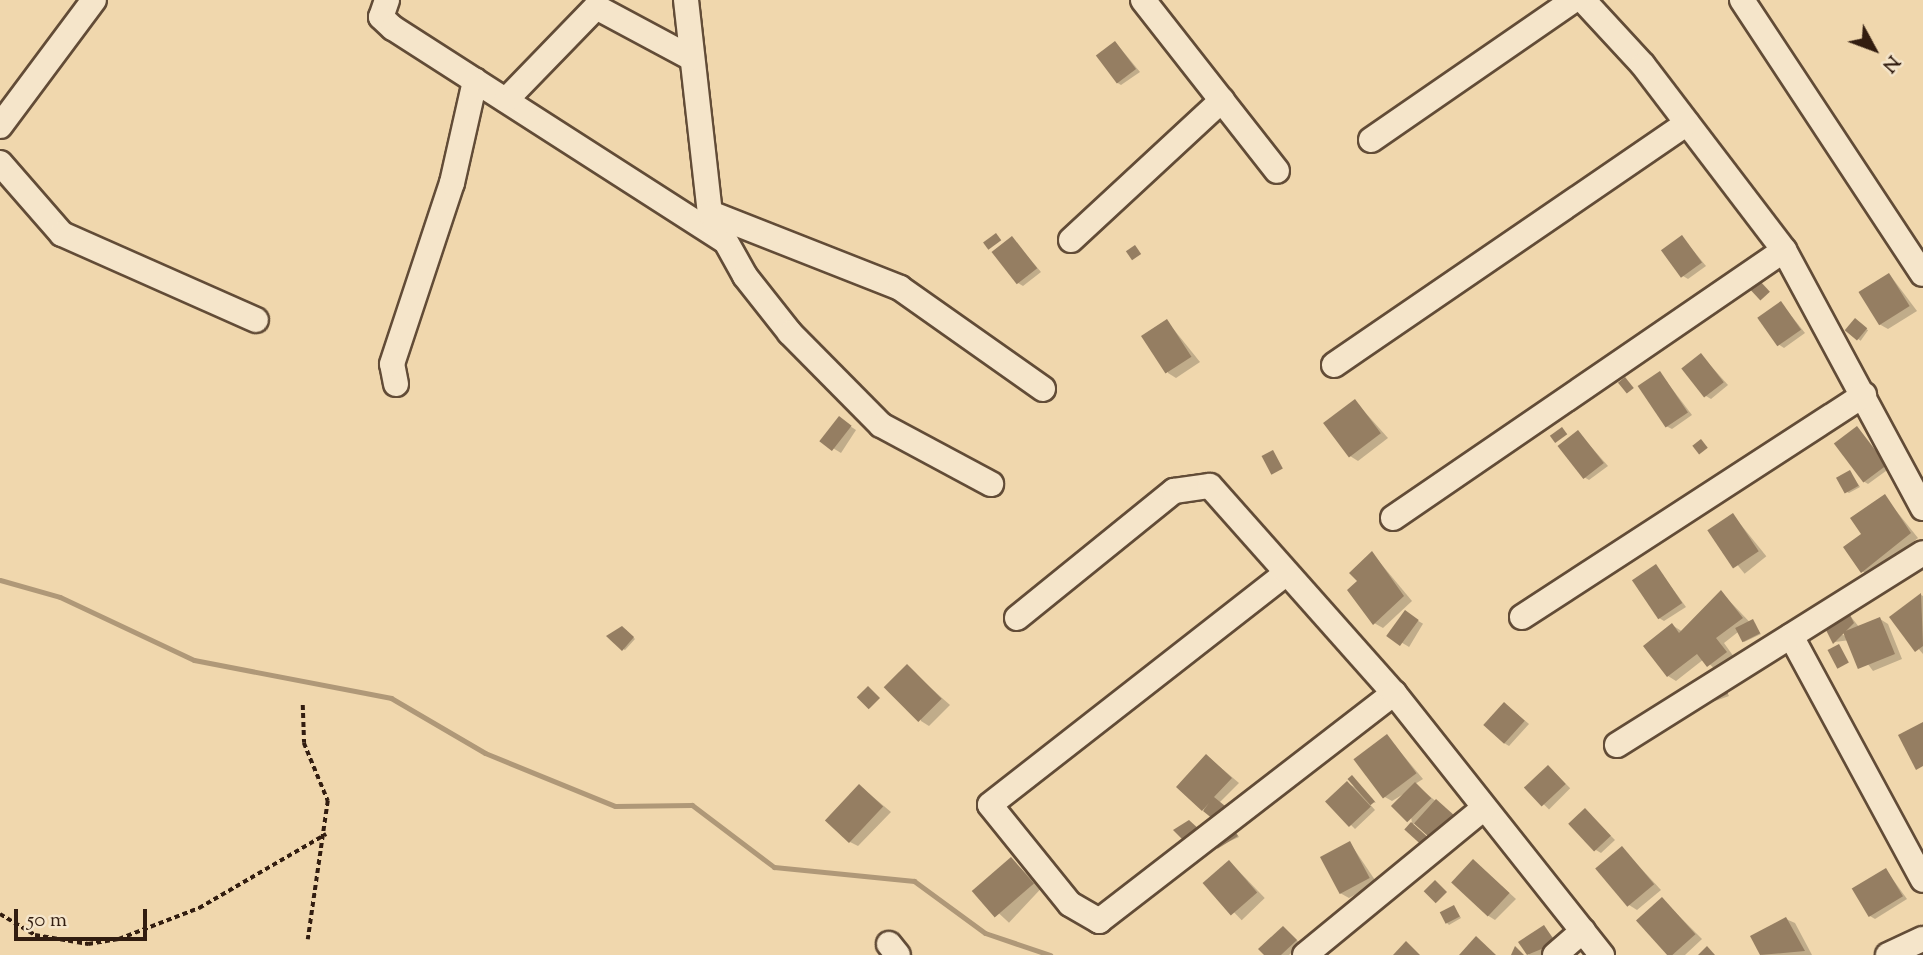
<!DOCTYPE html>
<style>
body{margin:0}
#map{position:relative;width:1923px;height:955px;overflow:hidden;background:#f0d7ad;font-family:"Sorts Mill Goudy",serif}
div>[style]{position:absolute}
.shadow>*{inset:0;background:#0003;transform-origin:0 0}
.stream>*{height:5px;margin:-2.5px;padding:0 2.5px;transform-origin:2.5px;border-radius:2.5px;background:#af9878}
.building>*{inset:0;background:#957e62;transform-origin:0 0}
.path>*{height:3.5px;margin-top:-1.75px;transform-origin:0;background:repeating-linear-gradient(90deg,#321d10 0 5px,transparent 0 8.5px)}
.roads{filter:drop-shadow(2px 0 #624c37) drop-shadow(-2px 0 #624c37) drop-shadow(0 2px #624c37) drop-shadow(0 -2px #624c37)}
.minor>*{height:24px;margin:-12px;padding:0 12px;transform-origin:12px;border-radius:12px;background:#f5e5ca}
span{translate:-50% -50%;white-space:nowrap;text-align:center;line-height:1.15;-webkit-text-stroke:7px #f5e5ca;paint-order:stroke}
.north{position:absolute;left:1839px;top:14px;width:70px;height:70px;-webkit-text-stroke:5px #f5e5ca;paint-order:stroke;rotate:131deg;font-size:19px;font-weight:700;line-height:28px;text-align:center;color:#321d10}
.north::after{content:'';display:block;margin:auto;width:24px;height:32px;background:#321d10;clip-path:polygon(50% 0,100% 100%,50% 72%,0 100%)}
.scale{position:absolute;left:14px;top:909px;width:133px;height:32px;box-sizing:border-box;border:4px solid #321d10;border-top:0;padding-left:9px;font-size:21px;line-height:24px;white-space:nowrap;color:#321d10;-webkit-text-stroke:5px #f5e5ca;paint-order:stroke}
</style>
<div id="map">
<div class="shadow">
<div style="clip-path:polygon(1116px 43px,1140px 72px,1121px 85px,1116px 82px)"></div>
<div style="clip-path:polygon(1682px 237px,1706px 266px,1688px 279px,1683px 276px)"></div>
<div style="clip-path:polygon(1012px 238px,1041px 272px,1023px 286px,1018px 283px)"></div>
<div style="clip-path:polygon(1890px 275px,1917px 311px,1888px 329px,1879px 324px)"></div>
<div style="clip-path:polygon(1781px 303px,1805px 333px,1784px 348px,1778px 344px)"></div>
<div style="clip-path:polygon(1167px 321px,1200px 362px,1176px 378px,1168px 373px)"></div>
<div style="left:1855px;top:321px;width:16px;height:13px;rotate:35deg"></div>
<div style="clip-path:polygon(1701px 355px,1728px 385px,1711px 399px,1706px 396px)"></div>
<div style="clip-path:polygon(1660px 373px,1692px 415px,1672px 429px,1666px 426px)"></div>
<div style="clip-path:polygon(1355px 401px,1388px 438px,1358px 461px,1350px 456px)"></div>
<div style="clip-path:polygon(844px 422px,856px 430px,841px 453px,823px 442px)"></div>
<div style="clip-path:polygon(1858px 428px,1890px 468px,1868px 484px,1863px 481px)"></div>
<div style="clip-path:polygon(1578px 432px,1608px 466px,1589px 480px,1584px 477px)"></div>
<div style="clip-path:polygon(1850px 472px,1860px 487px,1849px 493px,1847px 492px)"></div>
<div style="clip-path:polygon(1885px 497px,1918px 538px,1870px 576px,1862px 571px,1863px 535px)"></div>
<div style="left:1733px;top:515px;width:53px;height:28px;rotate:51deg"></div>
<div style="clip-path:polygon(1372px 553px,1412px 601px,1383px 628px,1374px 623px,1359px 581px)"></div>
<div style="clip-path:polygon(1656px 566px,1686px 607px,1664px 621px,1659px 618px)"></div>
<div style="clip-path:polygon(1721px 592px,1761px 634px,1744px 642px,1738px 632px,1724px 643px,1734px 657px,1717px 671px,1704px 659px,1676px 681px,1668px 676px,1672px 625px,1683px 632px)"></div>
<div style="clip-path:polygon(1921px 595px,1923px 596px,1923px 654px,1891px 617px)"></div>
<div style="left:1405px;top:613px;width:21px;height:27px;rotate:31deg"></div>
<div style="clip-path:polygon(evenodd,1848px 613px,1859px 627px,1880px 619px,1888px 624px,1902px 659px,1873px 671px,1850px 640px,1835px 642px,1826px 624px,1848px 613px,1831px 628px,1845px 632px,1845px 636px,1831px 628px)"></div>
<div style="clip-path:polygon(625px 629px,635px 639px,625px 650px,623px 649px)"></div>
<div style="clip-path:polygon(907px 667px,950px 705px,929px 726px,921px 721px)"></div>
<div style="clip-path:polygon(1725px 688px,1729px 696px,1707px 704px)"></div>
<div style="clip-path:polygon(1505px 704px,1529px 724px,1509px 746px,1504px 743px)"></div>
<div style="clip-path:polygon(1387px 736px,1423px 779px,1415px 784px,1462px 823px,1416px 822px,1406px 829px,1412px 823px,1407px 792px,1392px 801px,1383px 796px)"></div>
<div style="clip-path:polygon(1207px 756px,1239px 783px,1209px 813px,1203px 809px)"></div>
<div style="left:1549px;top:767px;width:30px;height:30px;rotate:45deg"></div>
<div style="clip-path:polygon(1354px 779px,1376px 803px,1366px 800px,1375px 810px,1355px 829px,1327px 801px,1347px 783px,1358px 789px)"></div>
<div style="clip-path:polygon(860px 786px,891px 812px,858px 846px,850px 842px)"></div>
<div style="clip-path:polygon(1585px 810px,1615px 840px,1601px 853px,1596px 850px)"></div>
<div style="clip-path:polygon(1233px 828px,1239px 837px,1217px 847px)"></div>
<div style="clip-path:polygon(1350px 843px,1377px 883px,1349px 898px,1340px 893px)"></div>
<div style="clip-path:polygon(1622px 848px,1661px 890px,1637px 910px,1629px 905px)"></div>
<div style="left:1011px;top:859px;width:42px;height:48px;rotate:43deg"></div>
<div style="clip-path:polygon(1474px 861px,1516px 899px,1495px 920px,1487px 915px)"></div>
<div style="left:1230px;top:862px;width:50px;height:32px;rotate:46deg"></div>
<div style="clip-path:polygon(1886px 870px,1907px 899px,1875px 919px,1870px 916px)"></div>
<div style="clip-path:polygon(1662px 899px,1702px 939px,1685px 955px,1669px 955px,1638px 921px)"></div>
<div style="clip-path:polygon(1454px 907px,1461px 918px,1449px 925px,1447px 923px)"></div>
<div style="clip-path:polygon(1786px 919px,1795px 923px,1812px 955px,1762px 955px,1752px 937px)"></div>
<div style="clip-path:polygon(1544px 927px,1560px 946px,1548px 955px,1529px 955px,1521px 943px)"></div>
<div style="clip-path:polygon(1284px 928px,1301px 944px,1289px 955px,1266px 955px)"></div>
</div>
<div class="stream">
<div style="left:0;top:580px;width:62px;rotate:15.8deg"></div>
<div style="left:60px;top:597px;width:148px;rotate:25.2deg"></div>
<div style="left:194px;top:660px;width:201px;rotate:10.9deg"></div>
<div style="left:391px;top:698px;width:109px;rotate:30.3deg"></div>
<div style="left:485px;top:753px;width:140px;rotate:22.2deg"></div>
<div style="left:615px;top:806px;width:77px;rotate:-0.7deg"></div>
<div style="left:692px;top:805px;width:103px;rotate:37.1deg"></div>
<div style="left:774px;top:867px;width:141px;rotate:5.7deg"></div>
<div style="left:914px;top:881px;width:88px;rotate:36.2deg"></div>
<div style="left:985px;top:933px;width:69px;rotate:18.7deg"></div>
</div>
<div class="building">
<div style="left:1115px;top:41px;width:35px;height:24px;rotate:53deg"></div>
<div style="left:996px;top:233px;width:9px;height:16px;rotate:54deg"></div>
<div style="left:1682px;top:235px;width:34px;height:26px;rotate:54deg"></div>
<div style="left:1012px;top:236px;width:41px;height:26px;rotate:52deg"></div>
<div style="left:1135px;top:245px;width:11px;height:11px;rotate:56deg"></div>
<div style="left:1889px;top:273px;width:39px;height:36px;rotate:58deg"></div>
<div style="left:1759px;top:280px;width:16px;height:13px;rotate:47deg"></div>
<div style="left:1781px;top:301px;width:35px;height:29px;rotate:55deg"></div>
<div style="left:1855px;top:318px;width:16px;height:16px;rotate:40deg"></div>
<div style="left:1167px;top:319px;width:45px;height:31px;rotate:57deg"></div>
<div style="left:1701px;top:353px;width:37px;height:25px;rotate:52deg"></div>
<div style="left:1660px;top:371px;width:50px;height:27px;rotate:56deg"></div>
<div style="left:1625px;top:377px;width:14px;height:9px;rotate:51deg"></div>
<div style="left:1355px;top:399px;width:43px;height:40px;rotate:53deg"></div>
<div style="left:839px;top:416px;width:16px;height:32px;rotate:38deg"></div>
<div style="left:1857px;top:426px;width:49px;height:29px;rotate:53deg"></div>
<div style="left:1562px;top:427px;width:9px;height:15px;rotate:54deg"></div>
<div style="left:1578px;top:430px;width:42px;height:26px;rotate:52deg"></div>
<div style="left:1701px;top:439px;width:11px;height:11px;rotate:52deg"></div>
<div style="left:1273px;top:450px;width:21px;height:13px;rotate:62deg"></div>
<div style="left:1850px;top:470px;width:18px;height:16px;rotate:61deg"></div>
<div style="clip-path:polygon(1885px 494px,1911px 533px,1861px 573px,1843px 547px,1861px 534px,1850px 518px)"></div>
<div style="left:1733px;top:513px;width:46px;height:31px;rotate:56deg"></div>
<div style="clip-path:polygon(1372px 551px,1404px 596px,1373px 625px,1347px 590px,1357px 581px,1349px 573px)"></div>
<div style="left:1656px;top:564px;width:47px;height:29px;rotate:56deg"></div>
<div style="clip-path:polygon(1721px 590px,1743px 618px,1716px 638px,1727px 652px,1707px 667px,1697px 654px,1667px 677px,1643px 646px,1672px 623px,1679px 633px)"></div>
<div style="clip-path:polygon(1921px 593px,1923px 646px,1915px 652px,1889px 617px)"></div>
<div style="left:1405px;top:610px;width:17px;height:32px;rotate:36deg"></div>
<div style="clip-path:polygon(1848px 611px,1854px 623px,1833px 644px,1823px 624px)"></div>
<div style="left:1880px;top:617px;width:40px;height:40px;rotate:68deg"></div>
<div style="left:1753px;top:619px;width:16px;height:20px;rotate:63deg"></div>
<div style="clip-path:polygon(622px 626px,634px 637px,622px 651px,606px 636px)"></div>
<div style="left:1839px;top:644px;width:21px;height:13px;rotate:62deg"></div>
<div style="left:907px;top:664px;width:49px;height:33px;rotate:45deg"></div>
<div style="left:1723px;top:684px;width:11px;height:25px;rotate:63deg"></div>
<div style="left:868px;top:686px;width:17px;height:16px;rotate:45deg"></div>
<div style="left:1504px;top:702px;width:28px;height:31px;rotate:42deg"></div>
<div style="clip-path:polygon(1923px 722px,1923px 766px,1916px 770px,1898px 735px)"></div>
<div style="left:1387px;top:734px;width:49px;height:42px;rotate:53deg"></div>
<div style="clip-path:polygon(1206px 754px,1232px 778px,1214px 797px,1230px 810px,1219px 824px,1203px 811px,1209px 803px,1202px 811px,1176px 787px)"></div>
<div style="left:1548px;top:765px;width:26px;height:33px;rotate:47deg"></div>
<div style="left:1352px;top:775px;width:35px;height:6px;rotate:49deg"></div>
<div style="left:1347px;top:781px;width:35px;height:30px;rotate:47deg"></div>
<div style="left:1415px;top:782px;width:23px;height:34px;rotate:45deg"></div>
<div style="left:859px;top:784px;width:33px;height:50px;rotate:43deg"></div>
<div style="left:1436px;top:799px;width:30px;height:33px;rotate:42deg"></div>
<div style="left:1585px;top:808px;width:38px;height:23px;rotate:47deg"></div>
<div style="clip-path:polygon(1189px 820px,1201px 831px,1188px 845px,1173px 830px)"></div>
<div style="left:1411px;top:822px;width:28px;height:10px;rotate:42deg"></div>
<div style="left:1231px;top:825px;width:13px;height:24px;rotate:58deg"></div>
<div style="left:1350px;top:841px;width:42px;height:34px;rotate:62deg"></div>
<div style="left:1622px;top:846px;width:50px;height:35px;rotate:50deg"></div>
<div style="left:1011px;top:857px;width:35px;height:52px;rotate:49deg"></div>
<div style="left:1473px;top:859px;width:50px;height:32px;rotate:43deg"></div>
<div style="left:1229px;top:860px;width:43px;height:35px;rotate:49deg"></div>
<div style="left:1886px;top:868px;width:33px;height:40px;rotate:59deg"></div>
<div style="left:1435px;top:880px;width:17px;height:16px;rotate:45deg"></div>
<div style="left:1662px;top:897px;width:50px;height:35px;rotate:48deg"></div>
<div style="left:1454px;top:905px;width:13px;height:16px;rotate:63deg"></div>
<div style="clip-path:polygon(1786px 917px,1805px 951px,1760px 955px,1750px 936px)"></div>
<div style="clip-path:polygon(1544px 925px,1556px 943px,1527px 955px,1518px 942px)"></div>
<div style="clip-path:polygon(1283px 926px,1297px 940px,1281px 955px,1264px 955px,1258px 949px)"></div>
<div style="clip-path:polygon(1476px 936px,1496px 955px,1459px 955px)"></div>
<div style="clip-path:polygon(1406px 941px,1420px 955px,1393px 955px)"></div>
<div style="clip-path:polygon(1515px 946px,1524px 955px,1511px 955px)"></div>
<div style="clip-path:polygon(1707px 946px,1715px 955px,1698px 955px)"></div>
</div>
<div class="path">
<div style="left:303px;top:705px;width:38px;rotate:88deg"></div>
<div style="left:304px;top:743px;width:63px;rotate:67.5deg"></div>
<div style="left:328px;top:801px;width:140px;rotate:98.2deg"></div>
<div style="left:0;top:914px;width:41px;rotate:31deg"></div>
<div style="left:35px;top:935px;width:54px;rotate:9.6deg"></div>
<div style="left:88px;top:944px;width:31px;rotate:-9deg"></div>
<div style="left:119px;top:939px;width:86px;rotate:-21.2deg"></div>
<div style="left:199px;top:908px;width:147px;rotate:-30.2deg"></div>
</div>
<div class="roads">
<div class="minor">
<div style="left:387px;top:0;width:18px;rotate:109deg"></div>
<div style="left:381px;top:17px;width:16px;rotate:43deg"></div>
<div style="left:393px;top:28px;width:392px;rotate:32.7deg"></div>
<div style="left:686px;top:0;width:214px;rotate:83.6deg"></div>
<div style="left:710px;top:213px;width:72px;rotate:60.9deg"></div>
<div style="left:745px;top:276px;width:73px;rotate:51.7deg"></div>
<div style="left:790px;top:333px;width:129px;rotate:45.3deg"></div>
<div style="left:881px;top:425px;width:125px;rotate:28.2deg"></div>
<div style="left:1143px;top:0;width:217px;rotate:51.9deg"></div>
<div style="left:1583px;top:0;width:88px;rotate:47.3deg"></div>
<div style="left:1643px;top:65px;width:233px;rotate:52.7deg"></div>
<div style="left:1784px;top:250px;width:293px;rotate:61.7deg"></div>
<div style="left:1742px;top:0;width:328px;rotate:56.6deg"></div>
<div style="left:506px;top:100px;width:129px;rotate:-45.9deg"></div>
<div style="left:596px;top:7px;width:108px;rotate:28.2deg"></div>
<div style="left:0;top:126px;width:157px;rotate:-53.3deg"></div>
<div style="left:1371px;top:140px;width:247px;rotate:-34.6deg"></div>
<div style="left:0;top:163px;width:94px;rotate:48.9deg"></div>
<div style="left:62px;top:234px;width:212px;rotate:23.9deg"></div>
<div style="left:710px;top:213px;width:204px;rotate:21.5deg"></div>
<div style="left:900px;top:288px;width:175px;rotate:35.2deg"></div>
<div style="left:1071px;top:240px;width:206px;rotate:-42.8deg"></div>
<div style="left:1334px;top:365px;width:428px;rotate:-34.4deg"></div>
<div style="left:396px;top:384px;width:20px;rotate:-101deg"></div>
<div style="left:392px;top:364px;width:191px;rotate:-71.7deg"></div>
<div style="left:452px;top:183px;width:105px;rotate:-77.3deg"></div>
<div style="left:1393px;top:518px;width:474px;rotate:-34.4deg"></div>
<div style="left:1284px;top:575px;width:373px;rotate:142deg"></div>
<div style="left:990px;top:805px;width:127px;rotate:51.1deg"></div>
<div style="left:1070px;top:904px;width:34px;rotate:30deg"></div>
<div style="left:1099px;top:921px;width:373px;rotate:-37.7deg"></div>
<div style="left:1522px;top:617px;width:408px;rotate:-33deg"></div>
<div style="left:1017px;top:618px;width:202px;rotate:-39deg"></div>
<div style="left:1174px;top:491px;width:36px;rotate:-8deg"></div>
<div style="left:1210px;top:486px;width:277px;rotate:48.4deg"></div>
<div style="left:1394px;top:693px;width:335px;rotate:51.6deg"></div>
<div style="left:1791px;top:636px;width:277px;rotate:61.6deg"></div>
<div style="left:1617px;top:745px;width:361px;rotate:-32.1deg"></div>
<div style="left:889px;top:944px;width:14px;rotate:51deg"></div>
<div style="left:1305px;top:955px;width:230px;rotate:-39.4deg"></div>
<div style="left:1555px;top:955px;width:37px;rotate:-41deg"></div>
<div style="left:1888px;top:955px;width:38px;rotate:-25deg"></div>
</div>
</div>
<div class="north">N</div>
<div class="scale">50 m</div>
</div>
